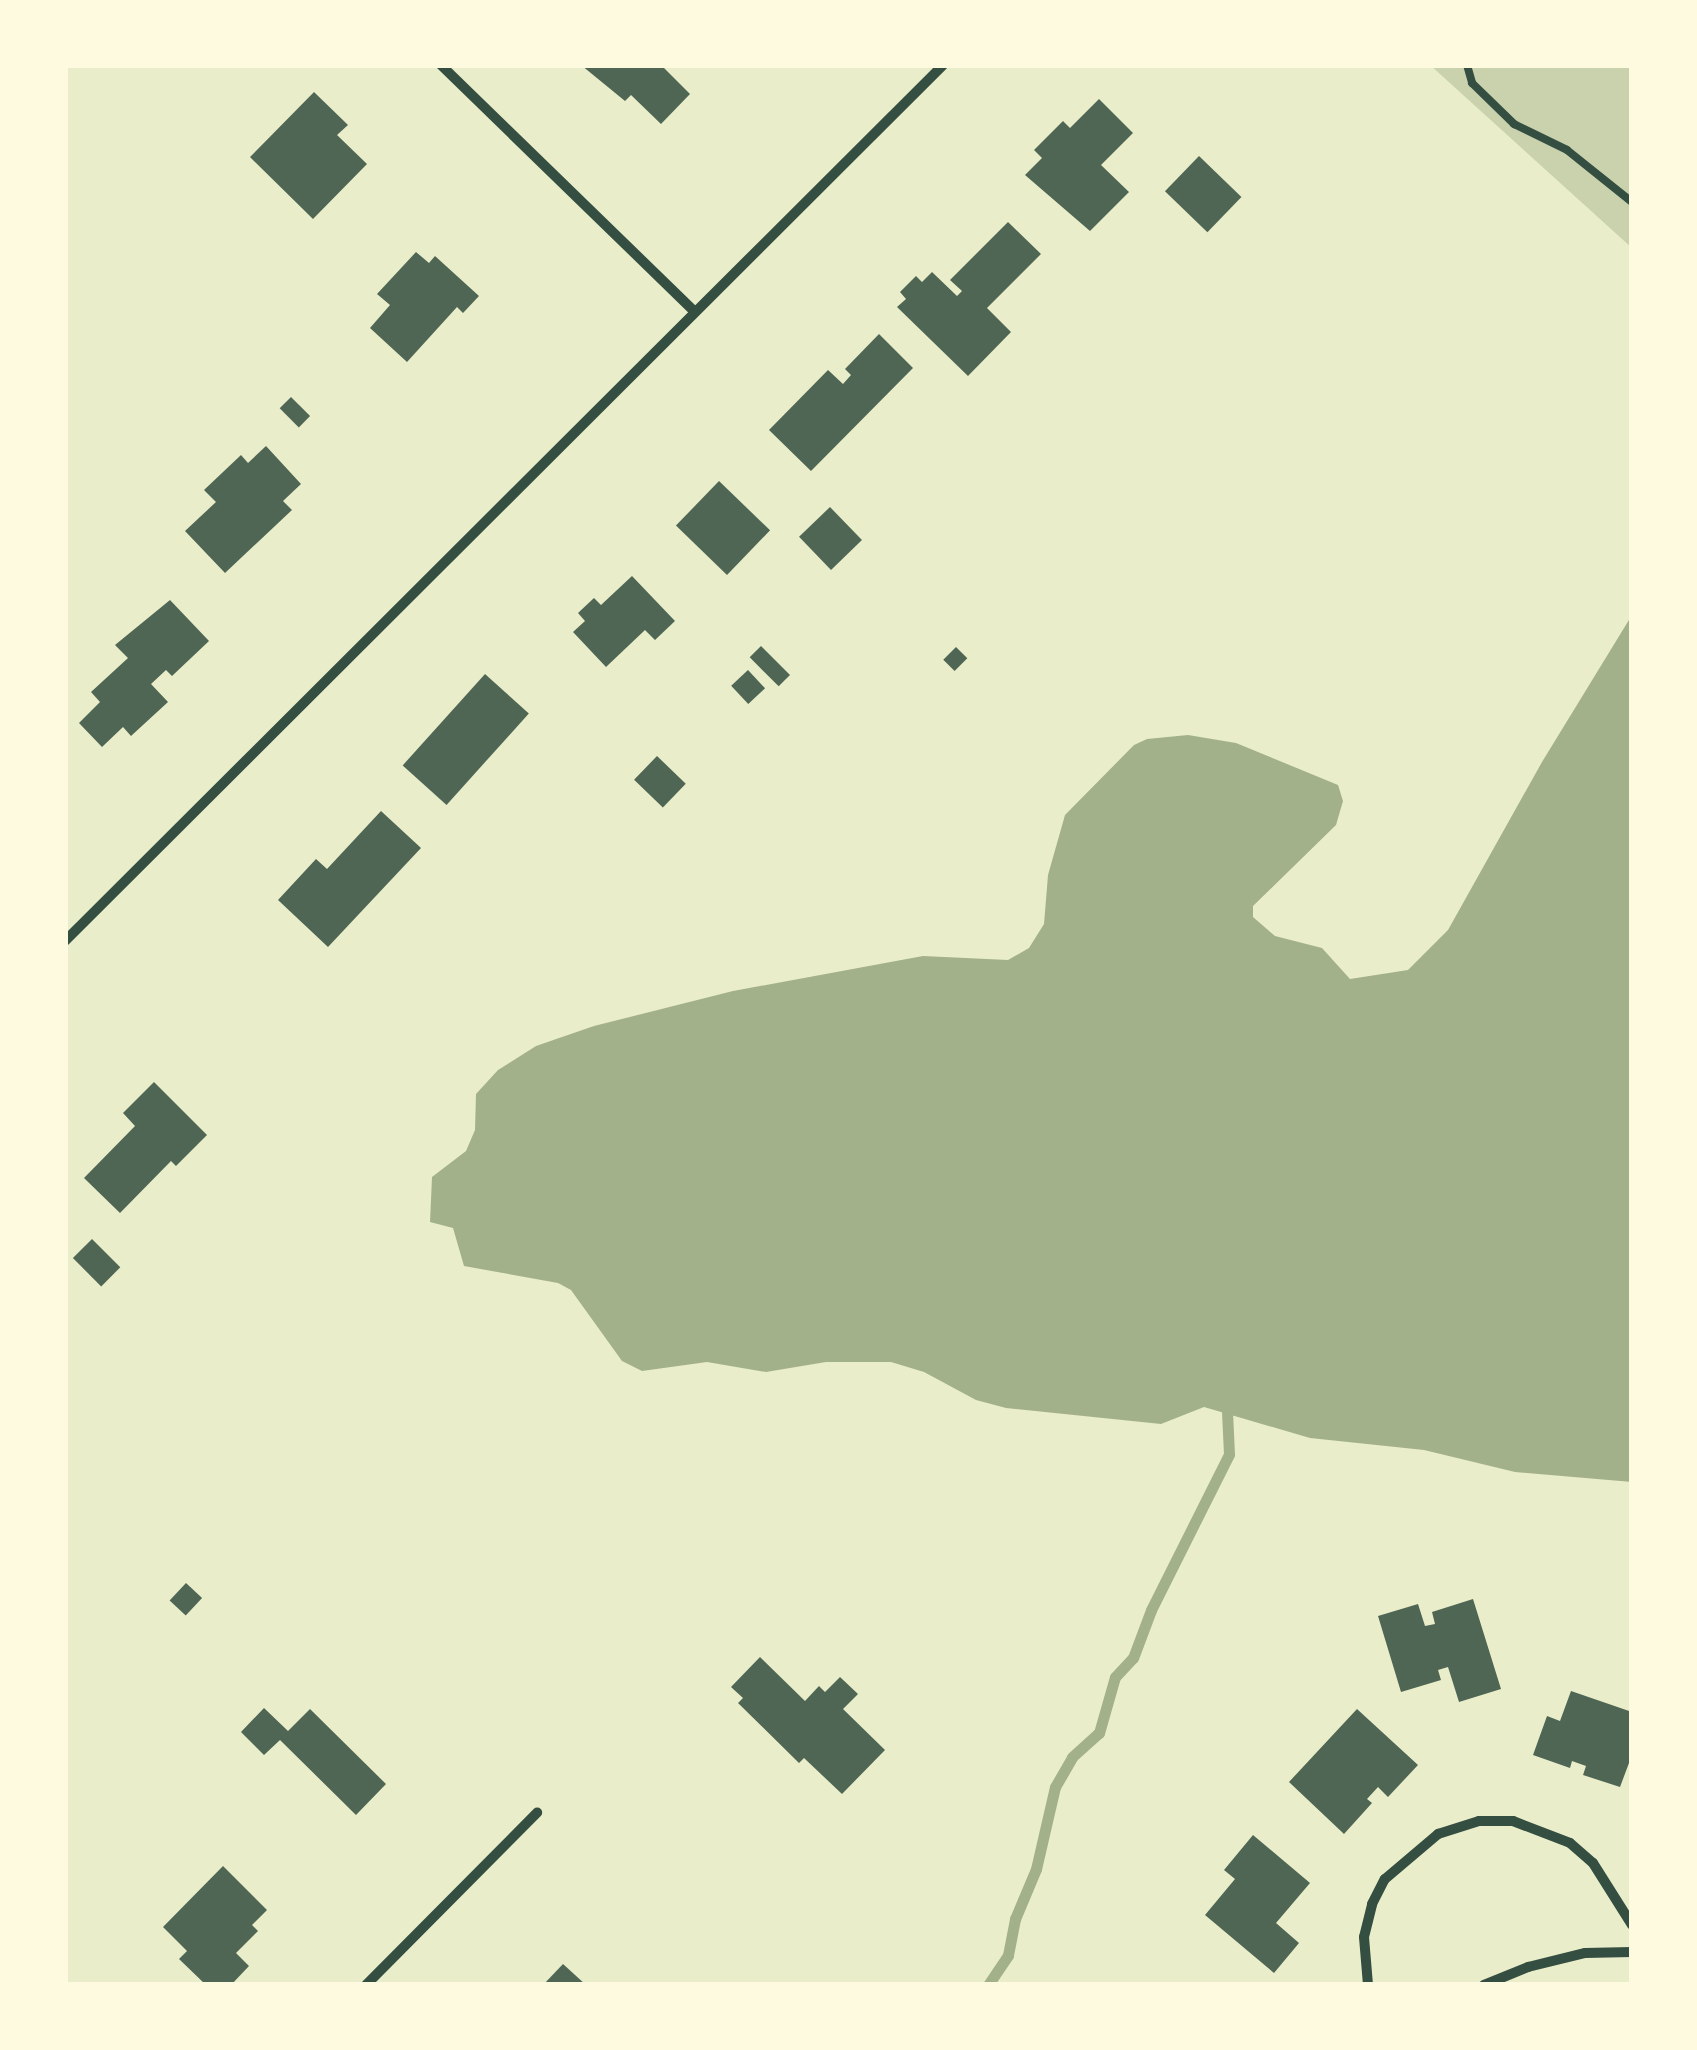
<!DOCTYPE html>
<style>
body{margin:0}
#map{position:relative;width:1697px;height:2050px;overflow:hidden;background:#e9edc9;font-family:Ubuntu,sans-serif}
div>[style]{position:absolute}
.green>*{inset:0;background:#cad2ad}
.water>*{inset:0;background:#a3b18a}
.stream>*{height:11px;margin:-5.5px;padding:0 5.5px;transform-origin:5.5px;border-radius:5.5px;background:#a3b18a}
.building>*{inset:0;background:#4f6655;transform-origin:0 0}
.service>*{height:8px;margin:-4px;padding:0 4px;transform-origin:4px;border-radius:4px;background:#344e41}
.minor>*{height:10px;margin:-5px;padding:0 5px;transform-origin:5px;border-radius:5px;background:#344e41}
span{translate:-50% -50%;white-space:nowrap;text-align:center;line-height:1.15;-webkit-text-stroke:9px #fefae0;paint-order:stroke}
.frame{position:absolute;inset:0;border:68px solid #fefae0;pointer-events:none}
</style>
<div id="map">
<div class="green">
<div style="clip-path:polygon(1430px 65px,1632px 65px,1632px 248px)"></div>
</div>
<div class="water">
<div style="clip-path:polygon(1632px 615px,1632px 1482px,1515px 1472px,1424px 1450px,1310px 1438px,1204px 1407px,1161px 1424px,1006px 1408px,976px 1400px,924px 1372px,891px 1362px,826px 1362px,766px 1372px,707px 1362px,642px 1371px,622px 1361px,571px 1290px,558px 1283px,464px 1266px,453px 1228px,430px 1222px,432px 1177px,466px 1151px,475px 1130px,476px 1094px,498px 1070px,536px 1046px,594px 1026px,733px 991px,923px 956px,1008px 960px,1029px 948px,1044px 924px,1048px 875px,1065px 815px,1134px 745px,1147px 739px,1188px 735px,1236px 743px,1338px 785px,1343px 801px,1336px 825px,1253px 906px,1253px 917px,1275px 936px,1322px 948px,1350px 979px,1408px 970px,1448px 930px,1542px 762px)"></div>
</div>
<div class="stream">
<div style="left:988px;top:1985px;width:36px;rotate:-56deg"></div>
<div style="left:1008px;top:1955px;width:37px;rotate:-79deg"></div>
<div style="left:1015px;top:1919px;width:54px;rotate:-67.2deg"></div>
<div style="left:1036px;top:1869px;width:84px;rotate:-77deg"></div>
<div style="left:1055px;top:1787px;width:34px;rotate:-60deg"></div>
<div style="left:1072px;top:1757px;width:36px;rotate:-42deg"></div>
<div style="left:1099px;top:1733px;width:58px;rotate:-74.1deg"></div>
<div style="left:1115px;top:1677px;width:26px;rotate:-47deg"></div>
<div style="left:1133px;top:1658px;width:51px;rotate:-69.4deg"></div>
<div style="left:1151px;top:1610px;width:174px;rotate:-63.4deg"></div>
<div style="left:1229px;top:1454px;width:42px;rotate:-92.7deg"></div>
</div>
<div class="building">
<div style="clip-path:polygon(581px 65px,661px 65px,690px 94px,661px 124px,631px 95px,625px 101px)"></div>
<div style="clip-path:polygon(314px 92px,348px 125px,337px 135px,367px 164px,313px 219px,250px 157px)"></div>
<div style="clip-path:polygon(1099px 99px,1133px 133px,1101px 165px,1129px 192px,1090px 231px,1025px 175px,1042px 158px,1034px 150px,1063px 121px,1070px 128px)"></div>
<div style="left:1199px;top:156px;width:59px;height:49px;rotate:44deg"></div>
<div style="clip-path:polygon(1008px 222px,1041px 254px,987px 308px,1011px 332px,968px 376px,897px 307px,906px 299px,900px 292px,916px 276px,922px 282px,932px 272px,957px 296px,962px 291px,950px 280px)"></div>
<div style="clip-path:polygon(416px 252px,429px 263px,435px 256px,479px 296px,463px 313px,457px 307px,407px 362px,370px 328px,390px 305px,377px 294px)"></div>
<div style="clip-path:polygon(879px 334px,913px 368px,811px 471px,769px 430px,828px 370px,843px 384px,851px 375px,845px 369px)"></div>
<div style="left:291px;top:397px;width:27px;height:16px;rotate:45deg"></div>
<div style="clip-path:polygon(266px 446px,301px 484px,283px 501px,292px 510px,225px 573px,185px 531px,216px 502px,204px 490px,241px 455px,248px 463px)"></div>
<div style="left:719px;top:481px;width:71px;height:62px;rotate:44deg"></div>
<div style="left:830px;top:507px;width:46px;height:43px;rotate:46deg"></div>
<div style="clip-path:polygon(632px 576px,675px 621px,655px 640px,645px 630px,606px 667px,573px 632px,585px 621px,578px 613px,594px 598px,601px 605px)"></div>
<div style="clip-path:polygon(170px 600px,209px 641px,172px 676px,166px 670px,151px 684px,168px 702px,131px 736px,123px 727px,102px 747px,79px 723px,100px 702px,91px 692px,128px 658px,115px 645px)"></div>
<div style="left:761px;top:646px;width:41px;height:16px;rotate:45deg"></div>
<div style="left:956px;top:647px;width:16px;height:18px;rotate:45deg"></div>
<div style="left:748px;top:670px;width:25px;height:23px;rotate:47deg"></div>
<div style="left:485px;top:674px;width:59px;height:123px;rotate:42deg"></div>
<div style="left:657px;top:756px;width:40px;height:33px;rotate:44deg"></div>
<div style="clip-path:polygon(381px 811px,421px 848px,328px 947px,278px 900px,316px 859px,327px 869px)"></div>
<div style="clip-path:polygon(154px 1082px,207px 1135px,176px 1166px,171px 1161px,120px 1213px,84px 1178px,135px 1126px,123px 1113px)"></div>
<div style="left:92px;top:1239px;width:40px;height:27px;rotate:45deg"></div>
<div style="left:186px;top:1583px;width:22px;height:24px;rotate:43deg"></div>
<div style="clip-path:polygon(1473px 1599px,1501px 1689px,1459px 1702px,1448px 1667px,1438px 1670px,1441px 1680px,1401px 1692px,1378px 1616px,1418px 1604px,1425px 1626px,1435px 1624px,1432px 1612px)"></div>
<div style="clip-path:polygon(760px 1657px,805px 1701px,819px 1686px,825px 1692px,840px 1677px,858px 1694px,843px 1709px,885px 1750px,842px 1794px,804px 1758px,799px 1763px,738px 1703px,743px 1698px,731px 1687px)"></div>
<div style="clip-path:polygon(1571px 1691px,1632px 1712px,1632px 1755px,1620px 1787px,1583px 1775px,1586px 1766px,1572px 1761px,1570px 1768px,1533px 1755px,1547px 1716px,1560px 1721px)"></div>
<div style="clip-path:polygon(264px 1708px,288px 1731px,310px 1709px,386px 1784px,356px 1815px,280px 1740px,264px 1755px,241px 1732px)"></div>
<div style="clip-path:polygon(1357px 1709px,1418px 1765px,1388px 1797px,1378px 1787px,1367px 1799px,1372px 1803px,1344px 1834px,1289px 1782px)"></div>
<div style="clip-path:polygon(1253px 1835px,1310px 1883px,1276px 1923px,1299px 1943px,1274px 1973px,1205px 1915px,1235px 1879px,1224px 1870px)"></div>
<div style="clip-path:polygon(223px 1866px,267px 1910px,252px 1925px,258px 1931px,236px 1953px,249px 1966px,231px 1985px,206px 1985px,179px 1959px,187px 1951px,163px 1927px)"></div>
<div style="clip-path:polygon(563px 1964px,586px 1985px,543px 1985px)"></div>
</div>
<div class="service">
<div style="left:1467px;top:65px;width:19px;rotate:74deg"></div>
<div style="left:1472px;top:83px;width:59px;rotate:44.3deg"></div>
<div style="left:1514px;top:124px;width:59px;rotate:26.1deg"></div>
<div style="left:1567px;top:150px;width:83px;rotate:38.7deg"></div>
</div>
<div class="minor">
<div style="left:441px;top:65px;width:353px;rotate:44.2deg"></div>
<div style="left:65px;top:941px;width:1240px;rotate:-44.93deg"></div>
<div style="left:366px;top:1985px;width:243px;rotate:-45.2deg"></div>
<div style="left:1368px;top:1985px;width:48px;rotate:-94.8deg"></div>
<div style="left:1364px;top:1937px;width:34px;rotate:-76deg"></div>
<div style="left:1372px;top:1904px;width:28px;rotate:-63deg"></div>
<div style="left:1385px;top:1879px;width:70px;rotate:-40.3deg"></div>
<div style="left:1438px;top:1834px;width:43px;rotate:-17.6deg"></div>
<div style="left:1479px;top:1821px;width:34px"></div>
<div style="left:1513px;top:1821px;width:61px;rotate:21.1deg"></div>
<div style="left:1570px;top:1843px;width:30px;rotate:41deg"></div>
<div style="left:1593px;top:1863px;width:73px;rotate:57.8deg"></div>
<div style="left:1484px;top:1985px;width:48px;rotate:-22.2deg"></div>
<div style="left:1528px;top:1967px;width:59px;rotate:-13.8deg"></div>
<div style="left:1585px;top:1953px;width:47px;rotate:-1.2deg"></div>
</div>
<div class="frame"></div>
</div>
